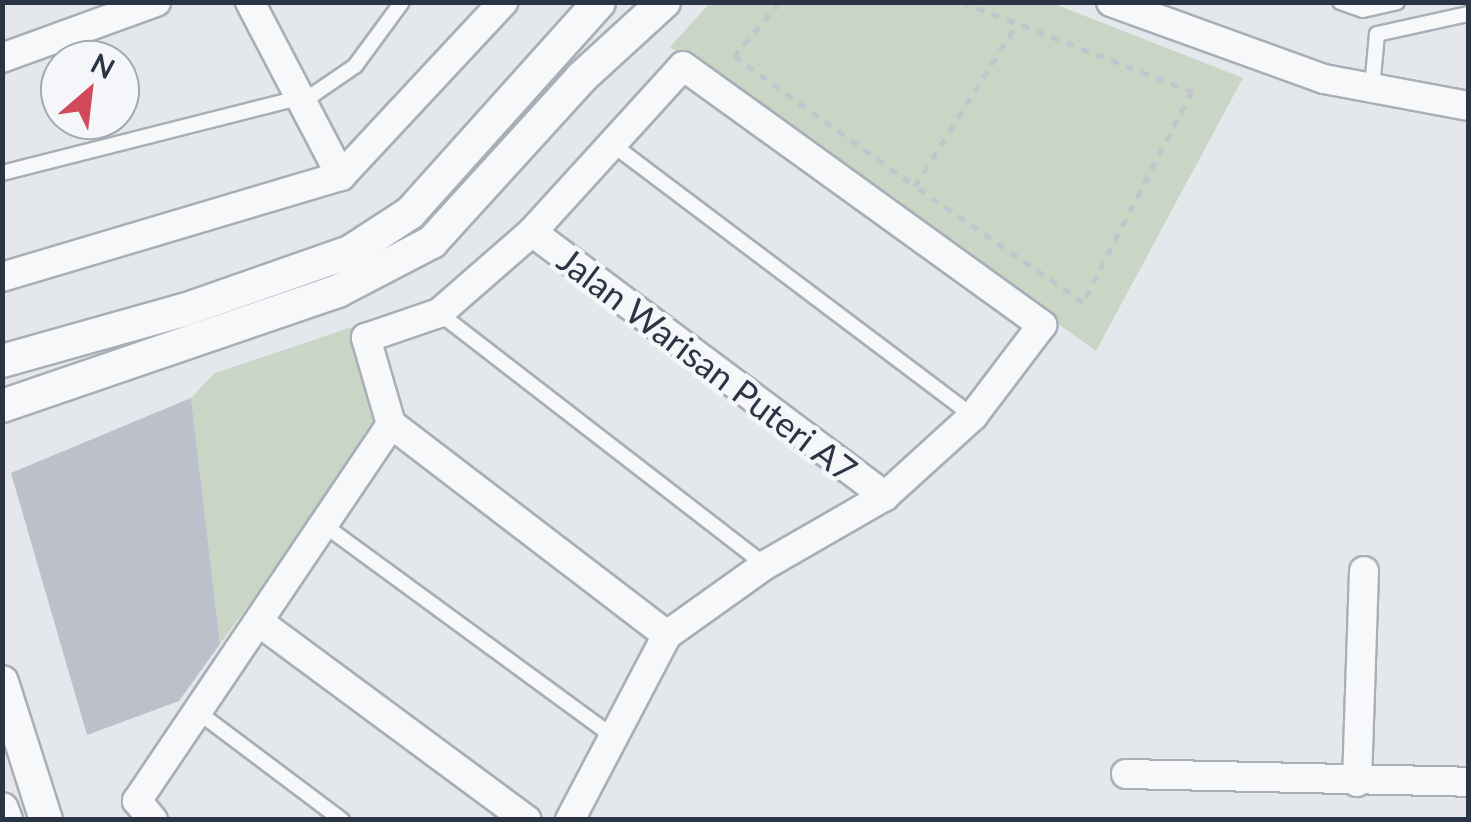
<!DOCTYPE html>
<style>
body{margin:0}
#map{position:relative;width:1471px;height:822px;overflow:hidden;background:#e4e7ec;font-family:Lato,sans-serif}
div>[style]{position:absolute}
.green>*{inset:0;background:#c9d6c5}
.building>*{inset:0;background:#bbc0ca}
.path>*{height:5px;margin-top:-2.5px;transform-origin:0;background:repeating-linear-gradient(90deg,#c2c5cb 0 8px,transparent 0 16px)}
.roads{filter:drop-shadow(2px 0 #a9aeb7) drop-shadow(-2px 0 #a9aeb7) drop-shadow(0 2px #a9aeb7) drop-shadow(0 -2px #a9aeb7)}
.service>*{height:14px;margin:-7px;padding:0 7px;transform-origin:7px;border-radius:7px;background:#f7f8fa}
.minor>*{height:28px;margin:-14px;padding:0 14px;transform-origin:14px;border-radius:14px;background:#f7f8fa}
.tertiary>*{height:32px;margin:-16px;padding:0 16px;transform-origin:16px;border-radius:16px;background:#f7f8fa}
span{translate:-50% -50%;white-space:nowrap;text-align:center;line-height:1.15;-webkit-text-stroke:9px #f4f6f9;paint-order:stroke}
.street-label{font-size:35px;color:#2b3445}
.frame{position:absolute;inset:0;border:5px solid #2b3445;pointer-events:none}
.north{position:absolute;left:40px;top:40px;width:100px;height:100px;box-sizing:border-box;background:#f4f6f9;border:2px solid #a4a8b1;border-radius:50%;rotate:28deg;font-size:28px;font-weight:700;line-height:40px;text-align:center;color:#2b3445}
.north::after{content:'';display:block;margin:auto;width:35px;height:45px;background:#d1495b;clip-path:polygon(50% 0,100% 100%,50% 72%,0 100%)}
</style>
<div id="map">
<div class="green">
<div style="clip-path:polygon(710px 3px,1052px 3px,1243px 78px,1096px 351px,670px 47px)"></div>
<div style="clip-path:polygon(355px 326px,379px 426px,220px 644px,191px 398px,215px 373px)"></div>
</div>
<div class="building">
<div style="clip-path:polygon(191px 398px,220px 644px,179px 701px,87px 735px,11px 473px)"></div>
</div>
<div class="path">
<div style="left:780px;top:2px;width:71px;rotate:130.4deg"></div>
<div style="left:734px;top:56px;width:223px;rotate:35.7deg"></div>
<div style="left:962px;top:2px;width:247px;rotate:21.2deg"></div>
<div style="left:1192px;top:91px;width:237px;rotate:117.3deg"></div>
<div style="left:1083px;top:302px;width:204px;rotate:-145.4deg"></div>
<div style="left:915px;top:186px;width:191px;rotate:-57.8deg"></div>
</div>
<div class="roads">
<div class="service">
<div style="left:1340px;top:2px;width:24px;rotate:19deg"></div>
<div style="left:1363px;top:10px;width:35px;rotate:-13deg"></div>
<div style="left:1372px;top:88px;width:54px;rotate:-84.7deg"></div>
<div style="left:1377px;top:34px;width:93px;rotate:-12.4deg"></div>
<div style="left:612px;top:144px;width:452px;rotate:37deg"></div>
<div style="left:2px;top:173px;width:322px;rotate:-14.2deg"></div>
<div style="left:314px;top:94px;width:50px;rotate:-34.3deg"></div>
<div style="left:355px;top:66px;width:79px;rotate:-53.7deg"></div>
<div style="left:439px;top:313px;width:412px;rotate:37.7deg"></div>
<div style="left:324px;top:525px;width:359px;rotate:36.2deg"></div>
<div style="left:198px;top:712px;width:180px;rotate:36.9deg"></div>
</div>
<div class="minor">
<div style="left:250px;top:2px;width:196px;rotate:62.4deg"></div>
<div style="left:1111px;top:2px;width:226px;rotate:19.9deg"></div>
<div style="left:1324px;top:79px;width:147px;rotate:10.6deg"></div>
<div style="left:2px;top:58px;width:164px;rotate:-20deg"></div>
<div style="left:532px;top:232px;width:441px;rotate:36.8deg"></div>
<div style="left:2px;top:277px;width:354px;rotate:-16.6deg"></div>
<div style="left:341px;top:176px;width:238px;rotate:-47deg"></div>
<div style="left:391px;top:424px;width:347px;rotate:37.4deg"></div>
<div style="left:259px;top:622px;width:333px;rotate:36.5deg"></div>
<div style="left:1126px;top:774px;width:342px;rotate:1.3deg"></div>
<div style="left:1357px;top:782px;width:211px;rotate:-88.1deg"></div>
<div style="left:153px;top:820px;width:25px;rotate:-130deg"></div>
<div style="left:137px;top:801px;width:455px;rotate:-56deg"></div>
<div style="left:391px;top:424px;width:90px;rotate:-106.2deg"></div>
<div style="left:366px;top:338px;width:77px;rotate:-18.9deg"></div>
<div style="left:439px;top:313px;width:123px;rotate:-41.1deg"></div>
<div style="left:532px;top:232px;width:224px;rotate:-47.7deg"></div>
<div style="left:683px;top:66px;width:443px;rotate:35.8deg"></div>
<div style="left:1042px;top:325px;width:114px;rotate:127.2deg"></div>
<div style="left:973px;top:416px;width:119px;rotate:137.7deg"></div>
<div style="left:885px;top:496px;width:138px;rotate:150.1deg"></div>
<div style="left:765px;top:565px;width:120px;rotate:144.5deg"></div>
<div style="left:667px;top:635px;width:209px;rotate:117.7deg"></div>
</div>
<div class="tertiary">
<div style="left:2px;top:361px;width:189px;rotate:-15.7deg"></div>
<div style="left:184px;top:310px;width:176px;rotate:-19.3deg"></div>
<div style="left:350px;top:252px;width:72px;rotate:-33deg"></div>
<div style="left:410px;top:213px;width:283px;rotate:-48.1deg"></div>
<div style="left:2px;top:406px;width:355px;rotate:-18.9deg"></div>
<div style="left:338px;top:291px;width:106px;rotate:-27.5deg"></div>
<div style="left:432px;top:242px;width:222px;rotate:-47.7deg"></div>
<div style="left:581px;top:78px;width:113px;rotate:-42.5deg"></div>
<div style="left:2px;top:682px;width:145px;rotate:72.3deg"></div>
<div style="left:2px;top:809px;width:12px;rotate:70deg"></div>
</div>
</div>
<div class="street-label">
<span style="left:708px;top:364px;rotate:37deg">Jalan Warisan Puteri A7</span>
</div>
<div class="frame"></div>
<div class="north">N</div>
</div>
